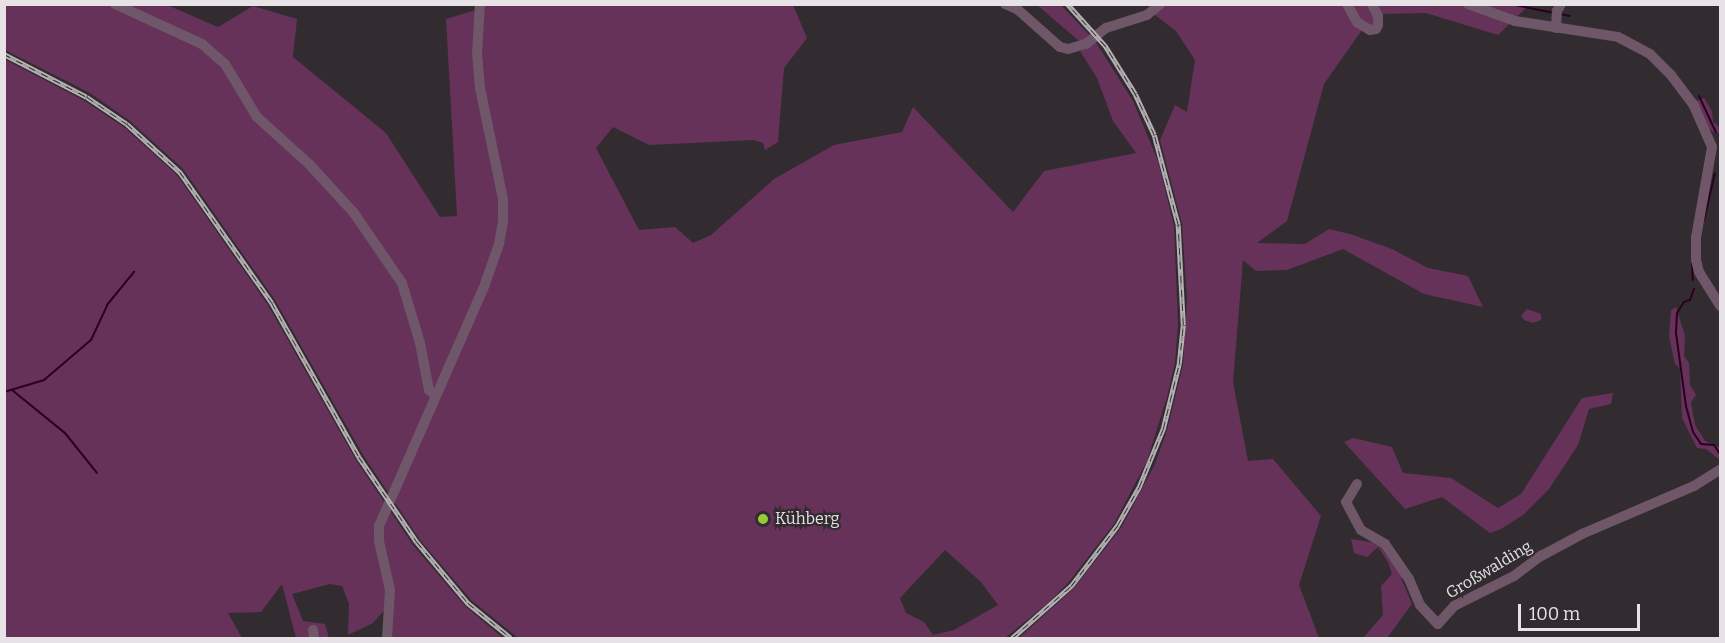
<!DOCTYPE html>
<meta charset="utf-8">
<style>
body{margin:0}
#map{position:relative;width:1725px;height:643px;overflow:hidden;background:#322c30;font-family:Bitter,serif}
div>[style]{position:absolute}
.green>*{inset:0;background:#663259}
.stream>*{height:2px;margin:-1px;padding:0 1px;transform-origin:1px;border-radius:1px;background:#2a0022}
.minor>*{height:10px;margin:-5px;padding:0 5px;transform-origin:5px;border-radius:5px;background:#6f5668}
.rail>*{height:4.5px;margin-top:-2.25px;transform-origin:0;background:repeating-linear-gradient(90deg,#322c30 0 7px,#b5b1b4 0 14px);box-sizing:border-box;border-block:2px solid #b5b1b4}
.dots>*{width:16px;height:16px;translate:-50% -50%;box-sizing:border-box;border:3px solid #322c30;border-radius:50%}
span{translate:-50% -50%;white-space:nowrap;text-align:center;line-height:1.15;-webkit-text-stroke:4.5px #322c30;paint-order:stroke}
.poi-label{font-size:16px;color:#e6e2e5}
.left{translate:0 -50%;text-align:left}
.street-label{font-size:16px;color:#e6e2e5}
.frame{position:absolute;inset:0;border:6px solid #e6e2e5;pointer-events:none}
.scale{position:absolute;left:1518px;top:604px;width:122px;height:27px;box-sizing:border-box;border:3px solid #e6e2e5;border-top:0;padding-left:8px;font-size:18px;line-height:21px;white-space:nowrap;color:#e6e2e5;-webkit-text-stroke:4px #322c30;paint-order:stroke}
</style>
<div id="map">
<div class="green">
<div style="clip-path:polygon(evenodd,480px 4px,793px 5px,807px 38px,784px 68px,778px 142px,765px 150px,763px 143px,754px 140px,649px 145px,613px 127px,596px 148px,639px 230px,675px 227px,693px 243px,711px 235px,774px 179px,834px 145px,902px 132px,913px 107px,1013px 212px,1044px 171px,1136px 153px,1113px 121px,1097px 78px,1080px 51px,1095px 41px,1133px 101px,1158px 161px,1174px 226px,1178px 325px,1175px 363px,1167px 397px,1147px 461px,1114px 524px,1068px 583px,1048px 603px,1005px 638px,518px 638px,471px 600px,420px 540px,363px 455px,275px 300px,183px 169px,130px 121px,90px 93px,5px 50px,4px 5px,167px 5px,218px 27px,253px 6px,297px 19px,293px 57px,386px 133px,440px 217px,457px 216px,446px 19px,479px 9px,480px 4px,945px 550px,981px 582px,998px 605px,954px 630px,933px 635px,924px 622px,906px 613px,900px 598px,945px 550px)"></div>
<div style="clip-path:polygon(1160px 4px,1529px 5px,1498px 35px,1426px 13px,1377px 14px,1379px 25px,1364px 27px,1324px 84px,1287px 221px,1257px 243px,1305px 244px,1329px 229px,1350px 234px,1392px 249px,1428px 268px,1468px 276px,1483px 307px,1424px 294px,1343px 249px,1287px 270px,1256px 271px,1243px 260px,1233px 382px,1248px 461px,1273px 459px,1321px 516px,1299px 585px,1319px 638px,1019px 638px,1074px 588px,1121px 528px,1155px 464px,1167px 430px,1183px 365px,1187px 300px,1182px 224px,1160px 140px,1175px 105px,1187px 112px,1195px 60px,1176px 31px,1151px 12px)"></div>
<div style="clip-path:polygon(1037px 5px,1061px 5px,1092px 38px,1079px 41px)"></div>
<div style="clip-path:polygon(4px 59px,85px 101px,125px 128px,177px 175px,268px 305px,356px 460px,413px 545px,465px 606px,503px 638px,388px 638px,388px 606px,373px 623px,348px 635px,349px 604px,342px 586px,330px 584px,292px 594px,303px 621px,325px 624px,329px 638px,296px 638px,282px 584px,261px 612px,228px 613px,242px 638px,5px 638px)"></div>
<div style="clip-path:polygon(1704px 98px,1712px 111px,1713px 122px,1720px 127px,1720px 133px,1714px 133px,1709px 128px,1696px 101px)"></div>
<div style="clip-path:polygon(1676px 307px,1685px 336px,1684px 356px,1689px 363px,1690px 385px,1696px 395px,1691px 402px,1695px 425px,1705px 441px,1720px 448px,1720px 460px,1706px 449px,1697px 448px,1682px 418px,1680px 368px,1675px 364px,1669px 337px,1671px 310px)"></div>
<div style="clip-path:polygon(1527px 309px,1541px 314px,1541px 320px,1533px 323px,1524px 320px,1521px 316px)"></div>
<div style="clip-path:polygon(1613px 393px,1611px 404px,1589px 409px,1578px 445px,1549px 489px,1523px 515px,1501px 529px,1490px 533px,1442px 497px,1405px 509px,1344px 442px,1353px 438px,1392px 447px,1403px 473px,1451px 478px,1498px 508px,1521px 494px,1582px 398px)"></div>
<div style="clip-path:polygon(1351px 539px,1377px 543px,1404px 577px,1401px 578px,1412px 604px,1387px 638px,1363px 638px,1383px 615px,1381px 586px,1392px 574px,1388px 562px,1378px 547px,1367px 557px,1354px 553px)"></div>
</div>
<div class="stream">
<div style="left:1510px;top:4px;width:45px;rotate:11.6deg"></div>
<div style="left:1560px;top:14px;width:10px;rotate:11deg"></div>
<div style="left:1699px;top:96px;width:40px;rotate:65deg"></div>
<div style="left:1704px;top:220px;width:48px;rotate:-76.8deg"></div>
<div style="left:1692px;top:263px;width:17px;rotate:87deg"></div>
<div style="left:1694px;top:289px;width:12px;rotate:110deg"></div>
<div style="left:1690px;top:300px;width:6px;rotate:162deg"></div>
<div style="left:1684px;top:302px;width:13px;rotate:122deg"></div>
<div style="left:1677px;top:313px;width:20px;rotate:93deg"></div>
<div style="left:1676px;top:333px;width:74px;rotate:82.2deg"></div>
<div style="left:1686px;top:406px;width:27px;rotate:75deg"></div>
<div style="left:1693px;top:432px;width:14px;rotate:56deg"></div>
<div style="left:1701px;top:444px;width:13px;rotate:4deg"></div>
<div style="left:1714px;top:445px;width:11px;rotate:56deg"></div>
<div style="left:12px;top:390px;width:68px;rotate:39.1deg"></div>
<div style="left:65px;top:433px;width:51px;rotate:51.3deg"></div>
<div style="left:4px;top:392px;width:42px;rotate:-16.7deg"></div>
<div style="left:44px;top:380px;width:62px;rotate:-40.4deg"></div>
<div style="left:91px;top:340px;width:38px;rotate:-65deg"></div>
<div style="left:107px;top:305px;width:43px;rotate:-50.7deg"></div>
</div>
<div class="minor">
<div style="left:115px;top:4px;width:96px;rotate:24.7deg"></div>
<div style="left:202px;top:44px;width:30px;rotate:41deg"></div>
<div style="left:225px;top:64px;width:62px;rotate:58.9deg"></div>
<div style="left:257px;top:117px;width:70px;rotate:42.1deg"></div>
<div style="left:309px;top:164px;width:67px;rotate:47.4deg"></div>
<div style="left:354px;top:213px;width:85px;rotate:55.6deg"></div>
<div style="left:402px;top:283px;width:63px;rotate:73.3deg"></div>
<div style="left:420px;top:343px;width:48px;rotate:79.2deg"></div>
<div style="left:429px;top:390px;width:9px;rotate:41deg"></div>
<div style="left:1005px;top:4px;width:13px;rotate:23deg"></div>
<div style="left:1017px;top:9px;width:57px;rotate:41.5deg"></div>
<div style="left:1060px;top:47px;width:8px;rotate:14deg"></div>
<div style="left:1068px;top:49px;width:19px;rotate:-16deg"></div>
<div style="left:1086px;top:44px;width:26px;rotate:-39deg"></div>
<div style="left:1106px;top:28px;width:43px;rotate:-17.6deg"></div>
<div style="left:1147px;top:15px;width:17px;rotate:-40deg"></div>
<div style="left:1347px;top:4px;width:21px;rotate:61deg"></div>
<div style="left:1357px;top:22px;width:15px;rotate:32deg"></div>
<div style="left:1370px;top:30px;width:6px;rotate:-9deg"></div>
<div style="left:1376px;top:29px;width:4px;rotate:-63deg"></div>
<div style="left:1378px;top:25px;width:9px;rotate:-90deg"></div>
<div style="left:1378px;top:16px;width:13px;rotate:-117deg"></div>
<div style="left:1468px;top:4px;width:50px;rotate:19.9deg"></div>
<div style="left:1515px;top:21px;width:104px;rotate:8.8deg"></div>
<div style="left:1618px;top:37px;width:36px;rotate:28deg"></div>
<div style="left:1650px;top:54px;width:30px;rotate:45deg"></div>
<div style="left:1671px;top:75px;width:39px;rotate:53deg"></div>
<div style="left:1694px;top:106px;width:45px;rotate:66.3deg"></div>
<div style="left:1712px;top:147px;width:92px;rotate:100deg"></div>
<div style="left:1696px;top:238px;width:22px;rotate:90deg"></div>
<div style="left:1696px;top:260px;width:12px;rotate:76deg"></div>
<div style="left:1699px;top:272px;width:40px;rotate:58deg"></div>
<div style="left:1556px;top:28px;width:17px;rotate:-87deg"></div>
<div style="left:1557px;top:11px;width:8px;rotate:-60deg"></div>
<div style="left:1357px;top:484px;width:21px;rotate:121deg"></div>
<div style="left:1346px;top:502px;width:32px;rotate:62deg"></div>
<div style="left:1361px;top:530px;width:28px;rotate:30deg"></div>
<div style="left:1385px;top:544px;width:42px;rotate:55.6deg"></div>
<div style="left:1409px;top:579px;width:28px;rotate:67deg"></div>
<div style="left:1420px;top:605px;width:26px;rotate:47deg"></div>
<div style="left:1438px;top:624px;width:24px;rotate:-48deg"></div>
<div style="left:1454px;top:606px;width:67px;rotate:-26.6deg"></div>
<div style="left:1514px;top:576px;width:34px;rotate:-37deg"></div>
<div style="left:1541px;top:556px;width:47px;rotate:-28.2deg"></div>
<div style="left:1582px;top:534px;width:122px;rotate:-23.2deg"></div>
<div style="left:1694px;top:486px;width:31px;rotate:-32deg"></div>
<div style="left:313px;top:630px;width:8px;rotate:83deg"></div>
<div style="left:387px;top:638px;width:48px;rotate:-86.4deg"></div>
<div style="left:390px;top:590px;width:50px;rotate:-102.7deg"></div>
<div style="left:379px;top:541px;width:15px;rotate:-90deg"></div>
<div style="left:379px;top:526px;width:264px;rotate:-66.3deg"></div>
<div style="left:485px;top:284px;width:42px;rotate:-70.7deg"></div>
<div style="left:499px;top:244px;width:22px;rotate:-80deg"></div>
<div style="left:503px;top:222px;width:23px;rotate:-90deg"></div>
<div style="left:503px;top:199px;width:113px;rotate:-101.7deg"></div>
<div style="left:480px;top:88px;width:34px;rotate:-95deg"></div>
<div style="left:477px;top:54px;width:50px;rotate:-86.6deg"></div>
</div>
<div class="rail">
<div style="left:4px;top:54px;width:93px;rotate:27.4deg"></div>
<div style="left:87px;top:97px;width:48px;rotate:34deg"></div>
<div style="left:127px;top:124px;width:72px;rotate:42.2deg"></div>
<div style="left:180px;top:172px;width:160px;rotate:54.9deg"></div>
<div style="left:272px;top:303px;width:177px;rotate:60.5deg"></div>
<div style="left:359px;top:457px;width:103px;rotate:55.7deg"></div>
<div style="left:417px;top:542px;width:80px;rotate:50.1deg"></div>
<div style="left:468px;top:603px;width:55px;rotate:39.1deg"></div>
<div style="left:1012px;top:638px;width:79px;rotate:-41.4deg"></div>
<div style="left:1071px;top:586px;width:76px;rotate:-52.5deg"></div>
<div style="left:1117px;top:526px;width:45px;rotate:-60.6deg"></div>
<div style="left:1139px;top:487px;width:63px;rotate:-67.5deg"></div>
<div style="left:1163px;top:429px;width:67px;rotate:-76.2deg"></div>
<div style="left:1179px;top:364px;width:39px;rotate:-84deg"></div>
<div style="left:1183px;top:325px;width:100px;rotate:-92.9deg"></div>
<div style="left:1178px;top:225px;width:93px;rotate:-104.9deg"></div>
<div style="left:1154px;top:135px;width:45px;rotate:-114.9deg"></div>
<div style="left:1135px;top:94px;width:57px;rotate:-122deg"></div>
<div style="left:1105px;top:46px;width:57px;rotate:-132.1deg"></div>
</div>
<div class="dots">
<div style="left:763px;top:519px;background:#99cb36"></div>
</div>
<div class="poi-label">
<span class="left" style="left:775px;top:519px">Kühberg</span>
</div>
<div class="street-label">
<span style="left:1489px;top:570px;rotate:-31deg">Großwalding</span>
</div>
<div class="frame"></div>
<div class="scale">100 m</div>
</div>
